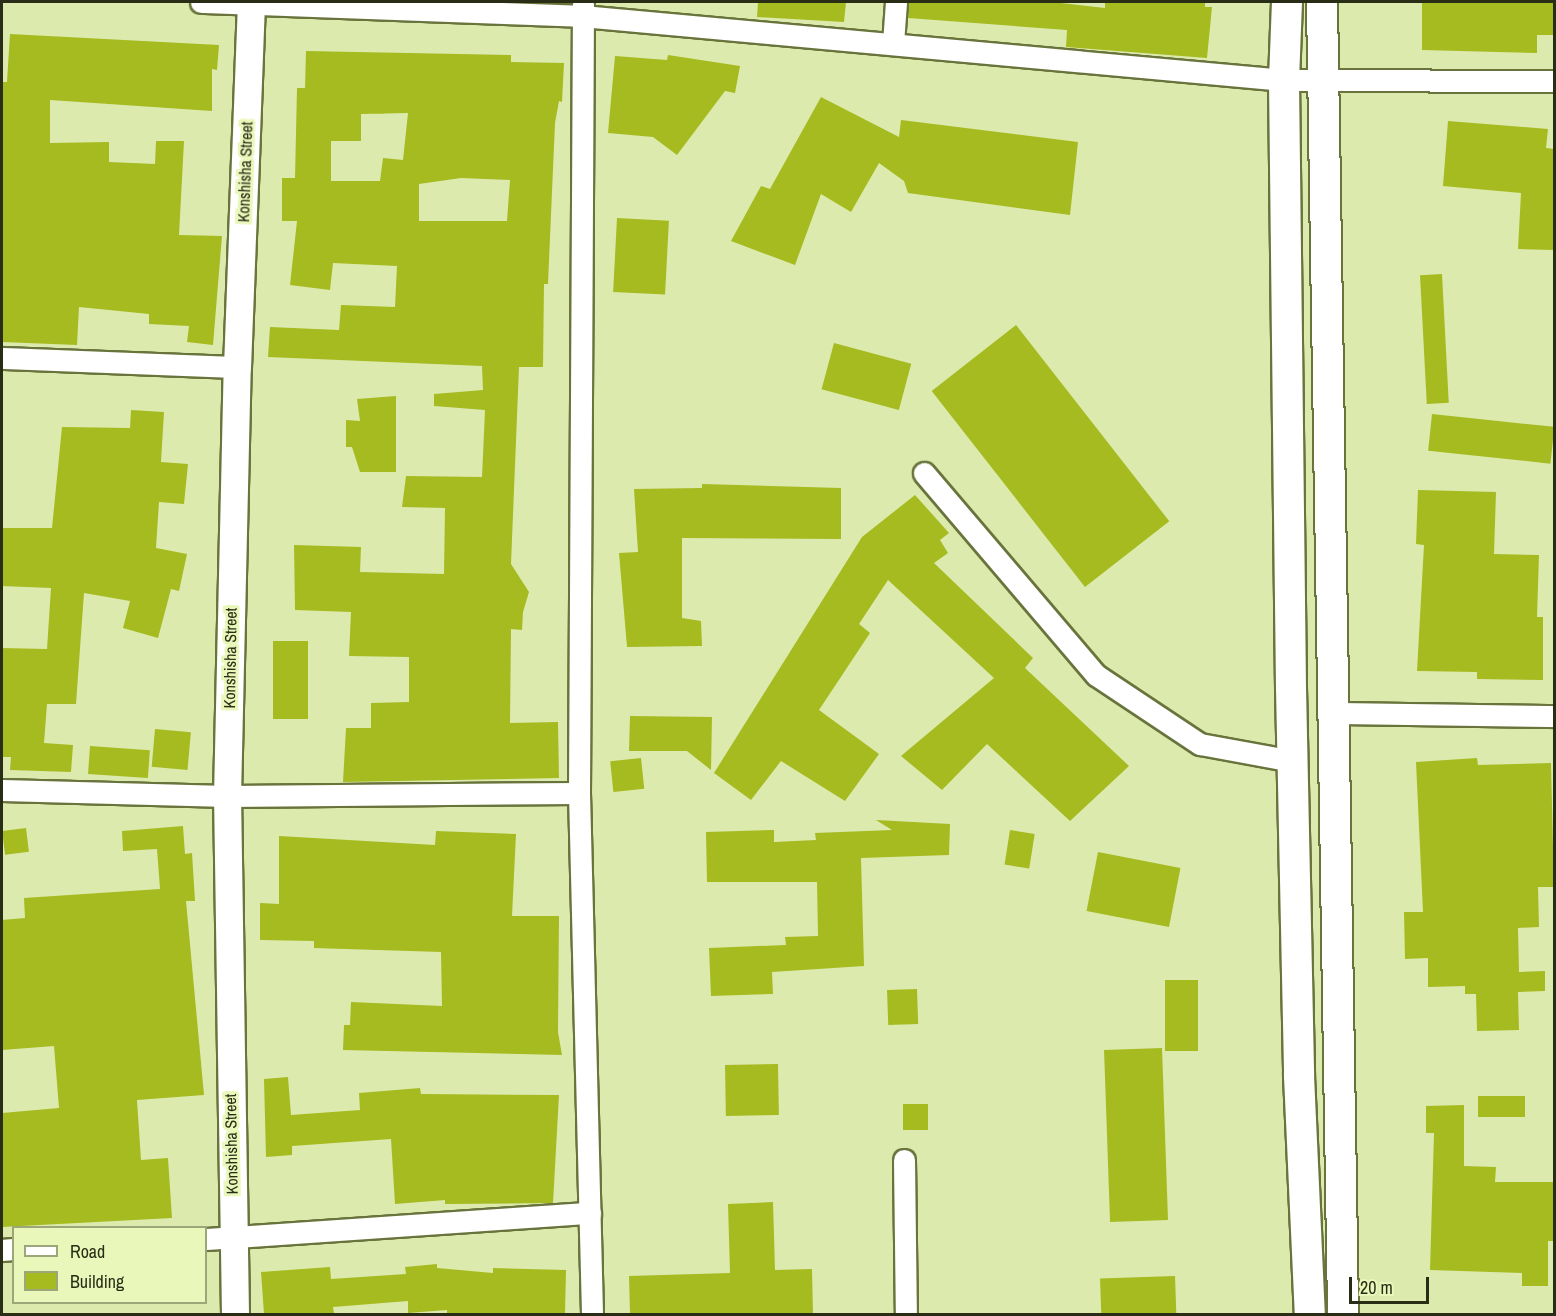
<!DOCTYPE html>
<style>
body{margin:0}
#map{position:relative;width:1556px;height:1316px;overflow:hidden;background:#ddeaae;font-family:"Archivo Narrow",sans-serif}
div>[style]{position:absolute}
.building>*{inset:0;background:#a5bb20;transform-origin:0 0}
.roads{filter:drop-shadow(2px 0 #69743c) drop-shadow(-2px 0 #69743c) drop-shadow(0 2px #69743c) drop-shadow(0 -2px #69743c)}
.minor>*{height:21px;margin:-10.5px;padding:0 10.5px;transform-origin:10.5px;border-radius:10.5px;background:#fff}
.tertiary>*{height:27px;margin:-13.5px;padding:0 13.5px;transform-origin:13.5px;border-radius:13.5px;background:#fff}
.secondary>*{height:30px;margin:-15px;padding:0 15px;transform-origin:15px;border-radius:15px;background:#fff}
span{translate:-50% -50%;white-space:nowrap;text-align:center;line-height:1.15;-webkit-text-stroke:6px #eaf7bb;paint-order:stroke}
.street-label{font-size:16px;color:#292d16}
.frame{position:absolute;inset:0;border:3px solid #292d16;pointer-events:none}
.legend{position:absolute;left:12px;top:1226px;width:195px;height:78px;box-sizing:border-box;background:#eaf7bb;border:2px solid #9da679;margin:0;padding:8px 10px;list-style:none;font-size:18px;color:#292d16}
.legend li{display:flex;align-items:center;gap:12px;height:30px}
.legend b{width:30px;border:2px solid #9da679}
.scale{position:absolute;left:1349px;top:1277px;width:80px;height:27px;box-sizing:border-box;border:3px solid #292d16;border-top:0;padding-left:8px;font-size:18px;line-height:21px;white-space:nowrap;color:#292d16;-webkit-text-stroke:4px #eaf7bb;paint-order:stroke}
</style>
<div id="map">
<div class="building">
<div style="clip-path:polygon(758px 2px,846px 2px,844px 22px,757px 17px)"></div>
<div style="clip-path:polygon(909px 2px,1052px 2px,1105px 8px,1105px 2px,1205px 2px,1205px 7px,1212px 7px,1207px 58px,1066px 47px,1067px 30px,908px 18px)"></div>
<div style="clip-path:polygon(1422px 2px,1554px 2px,1554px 35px,1537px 35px,1537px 53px,1422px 50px)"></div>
<div style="clip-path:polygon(10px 34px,219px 45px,217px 70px,212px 69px,212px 111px,50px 100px,50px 143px,109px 142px,109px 162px,155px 164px,156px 141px,184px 141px,179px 235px,222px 236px,213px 345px,187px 342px,189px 326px,149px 324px,149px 314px,79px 307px,77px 345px,2px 342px,2px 82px,7px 82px)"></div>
<div style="clip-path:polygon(evenodd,306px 51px,511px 55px,511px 62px,564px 63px,562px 102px,559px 101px,555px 123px,548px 284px,544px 284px,543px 367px,519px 367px,511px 564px,529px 592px,523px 612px,522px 630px,511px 629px,510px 723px,558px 722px,559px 778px,343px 782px,346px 728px,371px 728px,371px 703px,409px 702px,409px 657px,349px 656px,351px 612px,295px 610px,294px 545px,361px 547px,360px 572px,444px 574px,445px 508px,402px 507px,406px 476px,482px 477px,485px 410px,434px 406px,434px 394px,483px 390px,482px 366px,268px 357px,270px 327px,339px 330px,341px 305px,395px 307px,397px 266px,333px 263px,330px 290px,290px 285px,297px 221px,282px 221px,282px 178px,295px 178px,297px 88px,305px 88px,306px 51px,408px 113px,403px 160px,383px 158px,380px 181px,331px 181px,331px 141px,361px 141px,361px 114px,408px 113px,306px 51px,461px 178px,510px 180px,507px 221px,419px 221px,419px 184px,461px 178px)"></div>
<div style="clip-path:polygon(668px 55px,740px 66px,735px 93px,725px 91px,677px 155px,653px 137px,608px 133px,615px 56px,667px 60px)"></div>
<div style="clip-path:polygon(821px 97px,899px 137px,901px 120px,1078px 142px,1070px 215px,908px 193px,904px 181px,879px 163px,851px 212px,821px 194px,795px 265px,731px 241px,761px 186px,770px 189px)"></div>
<div style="clip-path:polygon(1448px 121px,1548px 129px,1546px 148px,1554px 149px,1554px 250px,1518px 249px,1521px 193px,1443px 186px)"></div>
<div style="left:617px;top:218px;width:52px;height:74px;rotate:3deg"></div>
<div style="left:1442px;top:274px;width:129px;height:22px;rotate:87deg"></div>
<div style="left:1016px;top:325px;width:249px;height:107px;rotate:52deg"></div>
<div style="left:834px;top:343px;width:80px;height:48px;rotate:15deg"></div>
<div style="clip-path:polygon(396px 396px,396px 472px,360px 472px,352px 447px,346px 447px,346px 420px,360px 421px,357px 399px)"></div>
<div style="clip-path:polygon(131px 410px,164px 412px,161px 462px,188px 464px,184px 504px,159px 502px,156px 548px,187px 554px,179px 591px,171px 589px,158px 638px,123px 628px,130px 601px,84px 593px,76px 704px,47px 704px,44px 743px,73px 745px,71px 772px,10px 770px,11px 757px,2px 757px,2px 648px,47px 649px,51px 588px,2px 586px,2px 528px,52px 528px,62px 427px,130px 428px)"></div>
<div style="left:1432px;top:414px;width:123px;height:37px;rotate:6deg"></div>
<div style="clip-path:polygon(702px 484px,841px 488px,841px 539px,682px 538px,682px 618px,701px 621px,702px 646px,627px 647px,619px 553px,638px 552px,634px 489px,702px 488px)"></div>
<div style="clip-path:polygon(1418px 490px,1496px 492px,1494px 554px,1539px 555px,1537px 617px,1543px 617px,1543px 680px,1477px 679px,1477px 672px,1417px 671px,1424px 545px,1416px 544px)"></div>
<div style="clip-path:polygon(915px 495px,949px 533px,940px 540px,948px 553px,934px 563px,1033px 658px,1025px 668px,1129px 766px,1070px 821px,987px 744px,942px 790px,901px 756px,994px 678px,888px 580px,859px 624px,870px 633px,819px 710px,879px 754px,845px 801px,781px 761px,751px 800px,714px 773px,862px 537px)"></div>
<div style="left:308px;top:641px;width:78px;height:35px;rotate:90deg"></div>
<div style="clip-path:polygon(630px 716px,712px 717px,711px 770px,687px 751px,629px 751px)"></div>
<div style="left:155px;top:729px;width:36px;height:38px;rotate:5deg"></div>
<div style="left:90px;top:746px;width:60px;height:28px;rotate:4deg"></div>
<div style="left:641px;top:758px;width:31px;height:31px;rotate:84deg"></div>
<div style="clip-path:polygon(1477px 758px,1478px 765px,1551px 763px,1554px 887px,1538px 887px,1539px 927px,1518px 928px,1519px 972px,1545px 971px,1545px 991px,1518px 992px,1519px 1030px,1477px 1031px,1476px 994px,1465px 994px,1465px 986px,1428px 987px,1428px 958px,1405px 959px,1404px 912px,1423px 912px,1416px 762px)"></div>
<div style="clip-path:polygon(876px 820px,950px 824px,949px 855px,861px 858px,864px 966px,772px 972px,773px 994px,711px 996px,709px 948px,786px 945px,785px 937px,818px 936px,817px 882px,707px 882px,706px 832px,774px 830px,774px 842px,816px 840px,815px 833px,892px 830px)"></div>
<div style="clip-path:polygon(183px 826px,185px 854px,192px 853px,195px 901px,186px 901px,204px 1095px,137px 1100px,141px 1160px,168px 1158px,172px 1218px,2px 1227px,2px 1113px,59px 1108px,54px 1046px,2px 1050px,2px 920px,25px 918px,24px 898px,160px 889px,157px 849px,123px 851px,122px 831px)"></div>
<div style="left:26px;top:828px;width:24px;height:24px;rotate:83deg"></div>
<div style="left:1010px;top:830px;width:25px;height:35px;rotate:9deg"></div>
<div style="clip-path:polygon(436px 831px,516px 834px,512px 916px,559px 916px,558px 1032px,562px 1055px,343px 1050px,344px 1025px,350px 1025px,351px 1002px,442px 1006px,441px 952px,314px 948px,314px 941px,260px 940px,260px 903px,279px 904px,279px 836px,435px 845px)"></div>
<div style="left:1098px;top:852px;width:84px;height:60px;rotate:11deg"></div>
<div style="left:1165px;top:980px;width:33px;height:71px"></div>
<div style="left:917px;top:989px;width:35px;height:30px;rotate:88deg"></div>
<div style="left:1162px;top:1048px;width:172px;height:58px;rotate:88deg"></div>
<div style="left:778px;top:1064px;width:51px;height:53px;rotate:89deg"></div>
<div style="clip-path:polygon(288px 1077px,291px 1115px,360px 1110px,359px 1093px,420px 1088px,421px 1094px,559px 1095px,553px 1203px,445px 1204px,445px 1200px,395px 1204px,391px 1139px,292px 1146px,292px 1155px,266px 1157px,264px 1079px)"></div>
<div style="left:1525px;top:1096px;width:21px;height:47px;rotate:90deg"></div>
<div style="left:903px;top:1104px;width:25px;height:26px"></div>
<div style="clip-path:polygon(1464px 1105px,1464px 1166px,1496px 1167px,1495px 1182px,1554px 1182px,1554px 1241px,1548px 1241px,1548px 1286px,1522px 1286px,1522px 1273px,1430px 1270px,1434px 1133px,1426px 1133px,1426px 1106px)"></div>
<div style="clip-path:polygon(773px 1202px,775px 1270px,812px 1269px,813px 1314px,630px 1314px,629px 1276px,730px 1273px,728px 1204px)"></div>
<div style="clip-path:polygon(437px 1264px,437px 1268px,493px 1273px,493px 1268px,566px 1270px,565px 1314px,447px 1314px,447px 1310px,408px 1313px,408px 1301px,333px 1307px,334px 1314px,264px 1314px,261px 1272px,330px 1267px,331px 1279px,406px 1274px,405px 1267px)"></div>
<div style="left:1175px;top:1276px;width:38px;height:75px;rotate:88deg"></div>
</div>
<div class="roads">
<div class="minor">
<div style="left:201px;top:2px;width:381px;rotate:2.1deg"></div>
<div style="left:582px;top:16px;width:705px;rotate:5.21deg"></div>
<div style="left:1284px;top:80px;width:270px;rotate:0.2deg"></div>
<div style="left:583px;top:4px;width:789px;rotate:90.29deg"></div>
<div style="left:579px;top:793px;width:521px;rotate:88.57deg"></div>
<div style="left:893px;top:43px;width:41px;rotate:-85.8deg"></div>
<div style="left:2px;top:358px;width:235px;rotate:2.2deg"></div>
<div style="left:924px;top:473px;width:265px;rotate:49.6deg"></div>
<div style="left:1096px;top:675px;width:125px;rotate:33.6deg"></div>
<div style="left:1200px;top:744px;width:95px;rotate:10.4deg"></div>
<div style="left:1332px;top:713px;width:222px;rotate:0.8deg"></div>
<div style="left:2px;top:790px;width:225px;rotate:1.5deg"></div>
<div style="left:227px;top:796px;width:352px;rotate:-0.5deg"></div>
<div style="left:904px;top:1160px;width:154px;rotate:89.3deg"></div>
<div style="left:206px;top:1239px;width:385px;rotate:-3.9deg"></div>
<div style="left:2px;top:1250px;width:12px;rotate:-5deg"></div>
</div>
<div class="tertiary">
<div style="left:235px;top:1314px;width:518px;rotate:-90.88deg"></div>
<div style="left:227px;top:796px;width:429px;rotate:-88.7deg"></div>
<div style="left:237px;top:367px;width:365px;rotate:-87.8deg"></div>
</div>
<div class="secondary">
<div style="left:1287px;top:2px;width:78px;rotate:92.2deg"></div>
<div style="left:1284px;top:80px;width:608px;rotate:89.34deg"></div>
<div style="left:1291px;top:688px;width:388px;rotate:88.8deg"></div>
<div style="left:1299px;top:1076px;width:238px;rotate:87.4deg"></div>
<div style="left:1322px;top:2px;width:1312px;rotate:89.08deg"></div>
</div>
</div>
<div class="street-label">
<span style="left:245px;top:172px;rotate:-88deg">Konshisha Street</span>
<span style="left:230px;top:658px;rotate:-89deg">Konshisha Street</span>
<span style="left:231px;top:1144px;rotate:-91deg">Konshisha Street</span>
</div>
<div class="frame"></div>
<ul class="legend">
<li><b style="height:8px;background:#fff"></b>Road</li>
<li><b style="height:16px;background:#a5bb20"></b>Building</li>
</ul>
<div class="scale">20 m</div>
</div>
